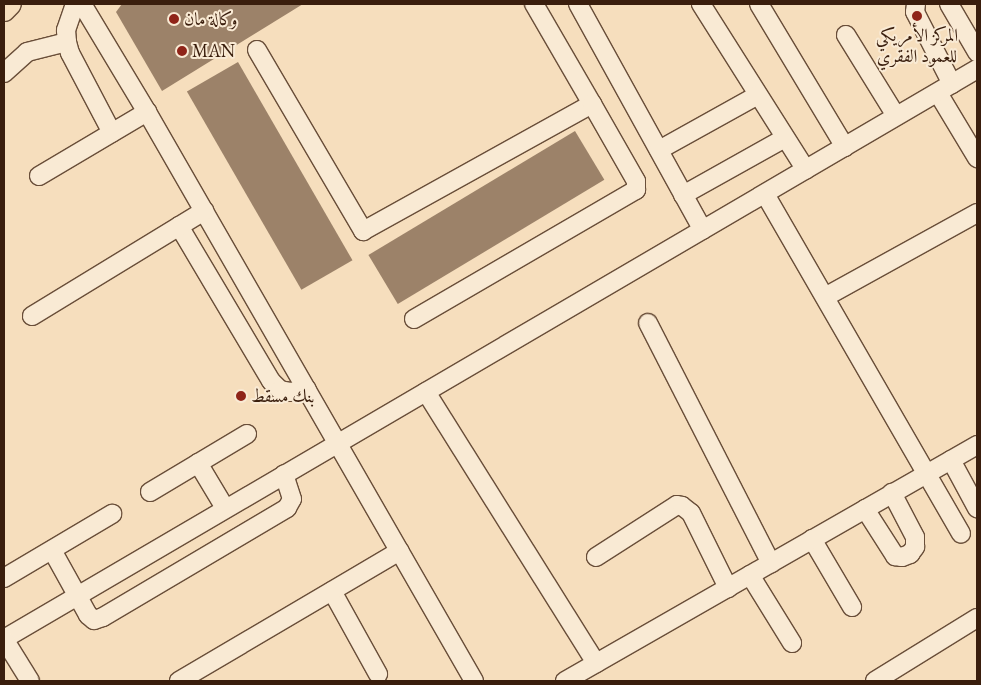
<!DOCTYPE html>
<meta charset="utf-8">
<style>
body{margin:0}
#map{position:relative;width:981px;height:685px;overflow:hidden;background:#f6debd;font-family:"EB Garamond",Amiri,serif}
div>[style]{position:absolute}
.building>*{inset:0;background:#9c8269;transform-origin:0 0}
.roads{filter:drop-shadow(1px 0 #694e39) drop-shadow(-1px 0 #694e39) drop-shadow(0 1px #694e39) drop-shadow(0 -1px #694e39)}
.minor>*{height:18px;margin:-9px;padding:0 9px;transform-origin:9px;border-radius:9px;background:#f9ead4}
.major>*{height:22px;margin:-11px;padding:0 11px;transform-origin:11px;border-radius:11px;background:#f6debd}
.dots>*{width:14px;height:14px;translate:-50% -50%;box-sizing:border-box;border:2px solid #f9ead4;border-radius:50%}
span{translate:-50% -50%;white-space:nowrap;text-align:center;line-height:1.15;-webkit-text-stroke:4px #f9ead4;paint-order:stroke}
.poi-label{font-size:18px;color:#3a1e0d}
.left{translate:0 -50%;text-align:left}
.frame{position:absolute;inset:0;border:5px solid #3a1e0d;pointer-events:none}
</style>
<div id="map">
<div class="building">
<div style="clip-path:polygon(122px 4px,303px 4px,162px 91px,116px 12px)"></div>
<div style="left:238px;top:62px;width:229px;height:59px;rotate:60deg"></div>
<div style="left:575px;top:131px;width:57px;height:241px;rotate:59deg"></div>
</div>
<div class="roads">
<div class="minor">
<div style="left:75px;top:4px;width:28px;rotate:109deg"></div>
<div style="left:66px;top:30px;width:12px;rotate:85deg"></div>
<div style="left:67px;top:42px;width:11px;rotate:75deg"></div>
<div style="left:70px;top:53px;width:90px;rotate:62.3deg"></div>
<div style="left:82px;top:4px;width:126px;rotate:59deg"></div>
<div style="left:147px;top:112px;width:656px;rotate:60.11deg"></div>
<div style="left:578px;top:4px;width:258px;rotate:61.1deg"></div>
<div style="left:701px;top:4px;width:196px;rotate:57.7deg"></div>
<div style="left:759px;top:4px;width:167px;rotate:59deg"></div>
<div style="left:916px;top:4px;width:8px;rotate:97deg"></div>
<div style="left:915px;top:12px;width:81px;rotate:62.8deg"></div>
<div style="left:949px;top:4px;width:56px;rotate:59.7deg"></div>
<div style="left:846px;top:35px;width:95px;rotate:58.3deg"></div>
<div style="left:257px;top:50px;width:210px;rotate:59.6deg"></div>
<div style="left:363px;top:231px;width:262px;rotate:-29deg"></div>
<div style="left:592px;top:104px;width:116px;rotate:-120.1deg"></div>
<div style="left:4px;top:73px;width:31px;rotate:-42deg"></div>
<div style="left:27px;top:52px;width:41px;rotate:-14deg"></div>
<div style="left:938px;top:93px;width:76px;rotate:59deg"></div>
<div style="left:659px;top:150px;width:113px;rotate:-29.1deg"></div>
<div style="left:39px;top:176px;width:126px;rotate:-30.7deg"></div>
<div style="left:765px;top:194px;width:392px;rotate:60deg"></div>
<div style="left:683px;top:195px;width:117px;rotate:-29.2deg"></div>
<div style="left:179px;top:226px;width:180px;rotate:59.3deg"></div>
<div style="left:271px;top:381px;width:13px;rotate:45deg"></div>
<div style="left:280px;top:390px;width:10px;rotate:11deg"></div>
<div style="left:290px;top:392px;width:17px;rotate:-10deg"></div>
<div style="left:825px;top:297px;width:174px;rotate:-28.9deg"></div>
<div style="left:32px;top:316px;width:202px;rotate:-31.4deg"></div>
<div style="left:414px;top:319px;width:257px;rotate:-30.2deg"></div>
<div style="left:636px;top:190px;width:9px;rotate:-90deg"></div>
<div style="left:636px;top:181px;width:89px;rotate:-119.7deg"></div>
<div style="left:648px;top:323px;width:270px;rotate:62.9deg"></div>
<div style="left:426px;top:392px;width:320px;rotate:57.9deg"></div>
<div style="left:951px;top:460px;width:55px;rotate:61.6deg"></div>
<div style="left:198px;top:463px;width:52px;rotate:59deg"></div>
<div style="left:150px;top:492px;width:113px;rotate:-30.9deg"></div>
<div style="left:865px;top:509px;width:56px;rotate:57.4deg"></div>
<div style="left:895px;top:556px;width:7px;rotate:8deg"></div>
<div style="left:902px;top:557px;width:9px;rotate:-21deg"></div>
<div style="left:910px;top:554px;width:9px;rotate:-54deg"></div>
<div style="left:915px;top:547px;width:10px;rotate:-90deg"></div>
<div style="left:915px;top:537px;width:50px;rotate:-117.6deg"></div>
<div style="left:812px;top:539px;width:79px;rotate:59.5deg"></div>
<div style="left:52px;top:550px;width:74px;rotate:61deg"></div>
<div style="left:88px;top:615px;width:8px;rotate:40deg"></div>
<div style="left:94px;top:620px;width:9px;rotate:-18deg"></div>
<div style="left:103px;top:617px;width:214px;rotate:-30.6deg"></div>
<div style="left:287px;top:508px;width:10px;rotate:-61deg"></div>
<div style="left:292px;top:499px;width:26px;rotate:-108deg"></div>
<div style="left:596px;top:557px;width:96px;rotate:-32.7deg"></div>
<div style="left:677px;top:505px;width:5px;rotate:11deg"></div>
<div style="left:682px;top:506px;width:11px;rotate:38deg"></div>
<div style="left:691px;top:513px;width:84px;rotate:63.7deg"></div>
<div style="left:750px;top:575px;width:80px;rotate:58.3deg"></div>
<div style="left:4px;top:578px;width:126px;rotate:-30.7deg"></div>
<div style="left:332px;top:591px;width:95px;rotate:61deg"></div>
<div style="left:4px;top:639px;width:1128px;rotate:-30.36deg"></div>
<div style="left:4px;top:639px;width:49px;rotate:58.2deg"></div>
<div style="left:179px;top:681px;width:256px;rotate:-30.5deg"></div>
<div style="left:565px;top:681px;width:475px;rotate:-29.8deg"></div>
<div style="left:875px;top:681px;width:120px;rotate:-31.7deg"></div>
</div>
<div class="major">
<div style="left:4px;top:10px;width:8px;rotate:-45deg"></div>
</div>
</div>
<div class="dots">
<div style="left:917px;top:16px;background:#8f2418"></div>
<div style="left:174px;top:19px;background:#8f2418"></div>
<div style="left:182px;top:51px;background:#8f2418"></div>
<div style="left:241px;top:396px;background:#8f2418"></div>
</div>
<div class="poi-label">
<span class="left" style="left:184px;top:19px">وكالة مان</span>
<span style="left:917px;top:46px">المركز الأمريكي<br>للعمود الفقري</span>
<span class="left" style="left:192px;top:51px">MAN</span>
<span class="left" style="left:251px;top:396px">بنك مسقط</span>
</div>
<div class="frame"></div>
</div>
